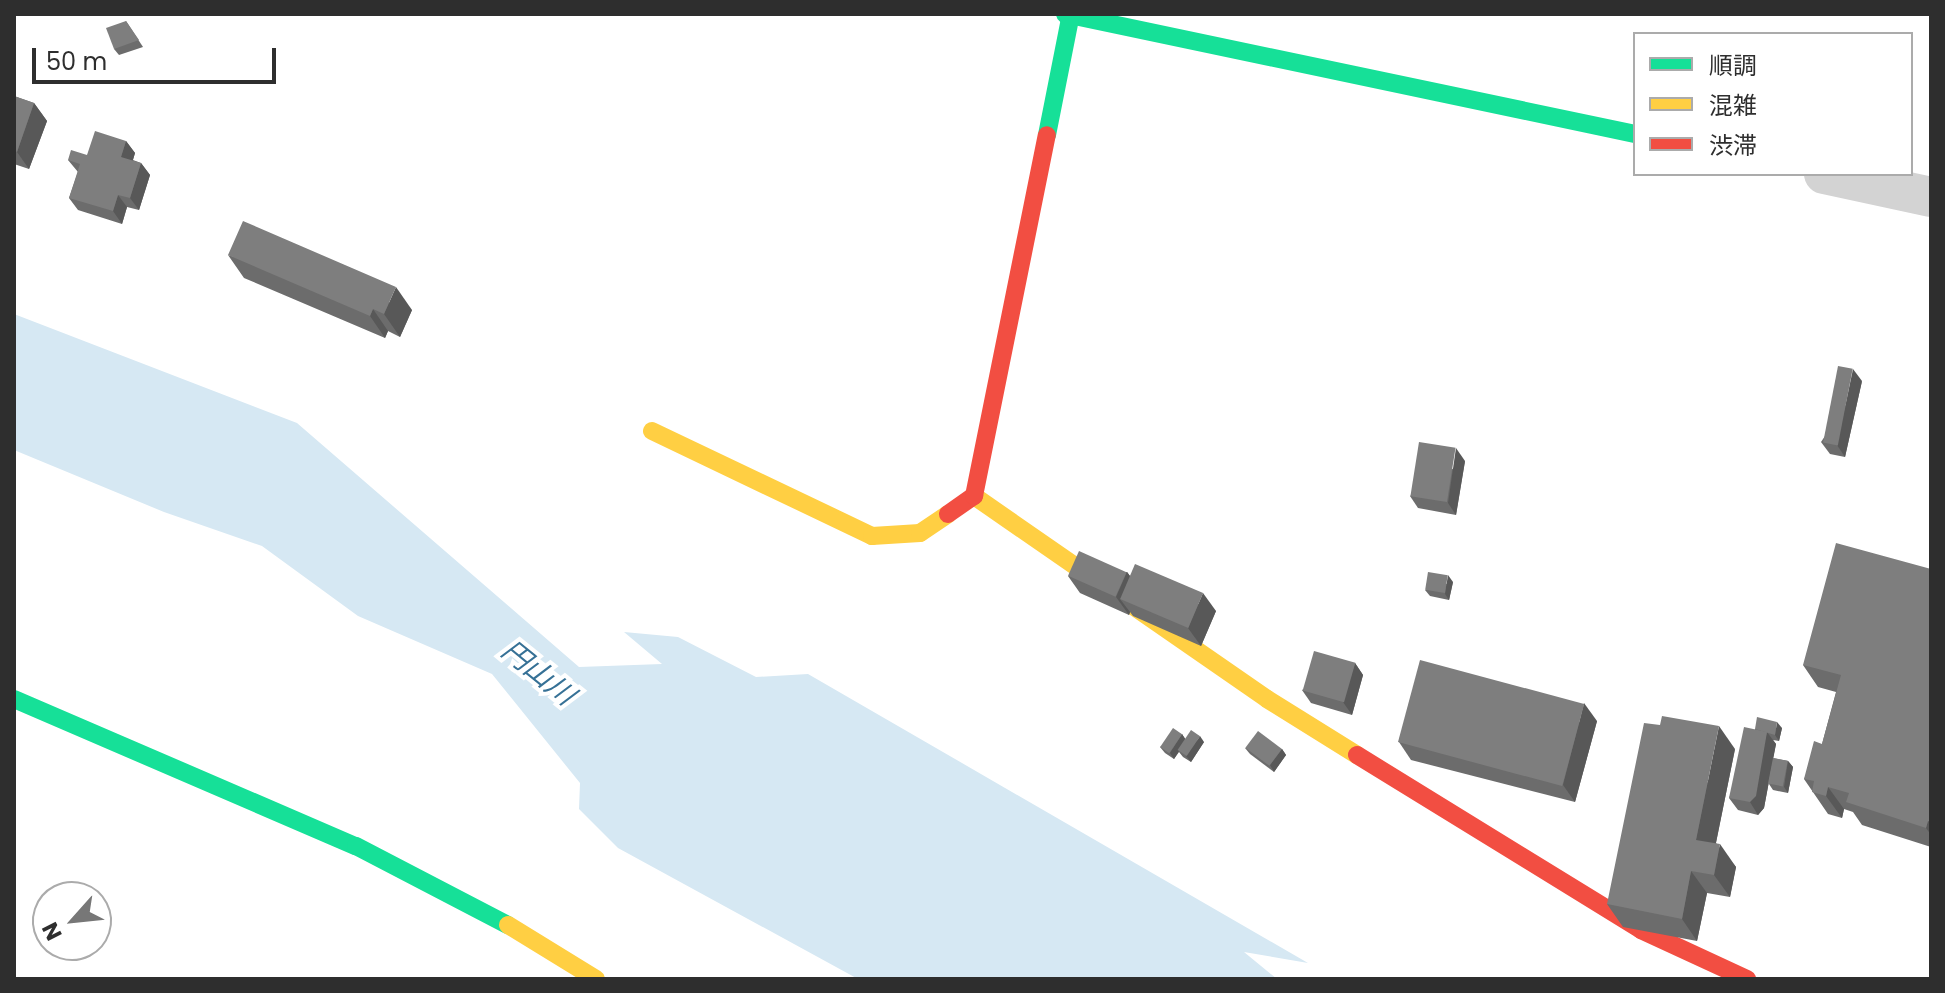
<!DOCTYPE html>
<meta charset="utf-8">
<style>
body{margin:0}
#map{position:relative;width:1945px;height:993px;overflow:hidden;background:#fff;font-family:Poppins,"Noto Sans JP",sans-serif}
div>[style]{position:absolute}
.water>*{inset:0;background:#d6e8f3}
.street>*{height:40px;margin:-20px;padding:0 20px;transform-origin:20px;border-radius:20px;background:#d3d3d3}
.fast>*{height:18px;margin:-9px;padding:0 9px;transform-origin:9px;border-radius:9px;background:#16e098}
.slow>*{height:18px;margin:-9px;padding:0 9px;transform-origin:9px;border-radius:9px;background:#ffcf43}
.jam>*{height:18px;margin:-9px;padding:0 9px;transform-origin:9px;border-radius:9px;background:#f24e42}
.wall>*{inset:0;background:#6c6c6c}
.shaded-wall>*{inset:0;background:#585858}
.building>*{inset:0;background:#7e7e7e;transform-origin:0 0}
span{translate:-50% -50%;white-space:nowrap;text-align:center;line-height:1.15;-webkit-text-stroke:8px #fff;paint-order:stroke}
.water-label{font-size:28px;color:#367196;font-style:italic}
.frame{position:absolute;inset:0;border:16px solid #2e2e2e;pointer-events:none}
.legend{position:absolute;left:1633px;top:32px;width:280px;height:144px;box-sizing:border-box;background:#fff;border:2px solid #ababab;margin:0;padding:10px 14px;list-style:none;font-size:24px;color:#2e2e2e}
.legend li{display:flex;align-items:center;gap:16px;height:40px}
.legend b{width:40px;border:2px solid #ababab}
.north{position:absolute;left:32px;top:881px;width:80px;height:80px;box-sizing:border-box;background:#fff;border:2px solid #ababab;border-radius:50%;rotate:243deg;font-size:22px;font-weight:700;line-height:32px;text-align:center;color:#2e2e2e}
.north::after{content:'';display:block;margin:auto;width:28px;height:36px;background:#777;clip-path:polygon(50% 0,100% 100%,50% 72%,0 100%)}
.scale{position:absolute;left:32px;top:48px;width:244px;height:36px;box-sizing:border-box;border:4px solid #2e2e2e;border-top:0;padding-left:10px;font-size:24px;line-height:28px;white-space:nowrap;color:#2e2e2e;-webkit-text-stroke:6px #fff;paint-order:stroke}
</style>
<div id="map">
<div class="water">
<div style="clip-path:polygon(14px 314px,297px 423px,579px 667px,662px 664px,624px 632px,678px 637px,756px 677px,808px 674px,1308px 963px,1244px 952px,1277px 979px,858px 979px,618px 848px,579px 809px,580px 783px,492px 674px,358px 616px,262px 546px,164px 512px,14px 450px)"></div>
</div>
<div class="street">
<div style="left:1824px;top:174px;width:109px;rotate:12.1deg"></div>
</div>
<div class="fast">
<div style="left:1065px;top:14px;width:582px;rotate:11.89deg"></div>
<div style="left:1047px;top:135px;width:123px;rotate:-78.8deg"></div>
<div style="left:14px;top:699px;width:372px;rotate:23.3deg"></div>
<div style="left:356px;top:846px;width:171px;rotate:27.5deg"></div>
</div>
<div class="slow">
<div style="left:652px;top:431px;width:244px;rotate:25.5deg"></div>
<div style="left:872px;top:536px;width:48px;rotate:-3.6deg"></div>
<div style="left:920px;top:533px;width:34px;rotate:-34deg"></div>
<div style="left:974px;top:496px;width:356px;rotate:34.7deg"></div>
<div style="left:1267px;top:699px;width:106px;rotate:31.9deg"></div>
<div style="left:508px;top:925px;width:103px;rotate:31.5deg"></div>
</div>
<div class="jam">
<div style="left:948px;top:514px;width:32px;rotate:-35deg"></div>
<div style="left:974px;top:496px;width:368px;rotate:-78.6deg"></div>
<div style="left:1357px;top:755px;width:334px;rotate:31.6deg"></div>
<div style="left:1641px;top:930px;width:117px;rotate:24.8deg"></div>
</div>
<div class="wall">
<div style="clip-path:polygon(126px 21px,143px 47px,119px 55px,114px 49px)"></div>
<div style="clip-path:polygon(14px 96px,34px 103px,47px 121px,29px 169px,14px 164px)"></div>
<div style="clip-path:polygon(126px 141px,135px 153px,133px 160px,141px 163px,150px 175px,139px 210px,127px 207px,122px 224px,78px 210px,69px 198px,78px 172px,68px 160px,87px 155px)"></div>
<div style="clip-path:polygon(228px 255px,412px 310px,400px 337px,388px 331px,385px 338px,244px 278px)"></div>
<div style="clip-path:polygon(1862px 381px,1845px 457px,1830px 454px,1821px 442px)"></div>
<div style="clip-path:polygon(1465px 461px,1456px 515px,1418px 508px,1410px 496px)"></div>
<div style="clip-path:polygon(1931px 569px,1931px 847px,1862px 825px,1853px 812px,1844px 809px,1842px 818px,1828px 814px,1804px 779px,1822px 744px,1836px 692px,1818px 687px,1803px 665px)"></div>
<div style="clip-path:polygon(1127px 572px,1130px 576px,1216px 611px,1201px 646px,1133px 616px,1130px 612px,1129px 615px,1080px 593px,1068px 576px)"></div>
<div style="clip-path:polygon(1453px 582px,1449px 600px,1430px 596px,1425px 590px)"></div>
<div style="clip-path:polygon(1355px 663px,1363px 675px,1352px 715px,1311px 703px,1302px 690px)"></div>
<div style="clip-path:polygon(1597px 721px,1575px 802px,1411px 760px,1399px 742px)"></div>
<div style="clip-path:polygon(1782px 728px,1779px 741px,1773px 740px,1776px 744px,1773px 758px,1788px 761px,1793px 767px,1788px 793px,1773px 790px,1769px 784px,1772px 765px,1764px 808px,1758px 815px,1738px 810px,1729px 798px,1755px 729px)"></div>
<div style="clip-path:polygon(1182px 734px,1185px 739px,1204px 742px,1191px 762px,1183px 757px,1179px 752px,1174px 759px,1165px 753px,1160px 747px)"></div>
<div style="clip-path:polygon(1245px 748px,1282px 749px,1286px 755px,1274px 772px,1250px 754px)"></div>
<div style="clip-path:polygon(1735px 749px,1716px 843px,1736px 867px,1730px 897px,1707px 893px,1697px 941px,1623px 927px,1607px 904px)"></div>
</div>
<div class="shaded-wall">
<div style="clip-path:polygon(34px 103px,47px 121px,29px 169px,17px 152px)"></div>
<div style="clip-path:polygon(126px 141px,135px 153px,130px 169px,121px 157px)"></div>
<div style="clip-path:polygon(141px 163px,150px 175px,139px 210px,130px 198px)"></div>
<div style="clip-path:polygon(118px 195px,127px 207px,122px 224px,113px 211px)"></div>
<div style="clip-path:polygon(396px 287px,412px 310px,400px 337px,384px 314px)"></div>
<div style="clip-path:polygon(373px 309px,388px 331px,385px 338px,370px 316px)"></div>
<div style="clip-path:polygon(1853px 369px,1862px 381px,1845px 457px,1837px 445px)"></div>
<div style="clip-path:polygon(1456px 448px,1465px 461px,1456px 515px,1448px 503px)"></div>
<div style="clip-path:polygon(1127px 572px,1140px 590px,1120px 599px,1130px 612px,1129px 615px,1116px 597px)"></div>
<div style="clip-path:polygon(1448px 575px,1453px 582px,1449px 600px,1445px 594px)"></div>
<div style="clip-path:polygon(1203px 593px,1216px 611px,1201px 646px,1188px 628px)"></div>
<div style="clip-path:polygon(1355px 663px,1363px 675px,1352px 715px,1343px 702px)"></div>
<div style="clip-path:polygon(1584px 703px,1597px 721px,1575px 802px,1563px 785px)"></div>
<div style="clip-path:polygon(1777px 722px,1782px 728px,1779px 741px,1775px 735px)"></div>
<div style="clip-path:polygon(1719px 726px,1735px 749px,1712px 862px,1696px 840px)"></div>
<div style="clip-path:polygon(1767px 732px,1776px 744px,1764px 808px,1758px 815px,1750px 802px)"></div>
<div style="clip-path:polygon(1182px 734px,1186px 740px,1174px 759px,1170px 753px)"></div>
<div style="clip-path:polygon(1200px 736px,1204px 742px,1191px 762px,1186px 756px)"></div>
<div style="clip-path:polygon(1282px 749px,1286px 755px,1274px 772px,1270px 765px)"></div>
<div style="clip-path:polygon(1788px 761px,1793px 767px,1788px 793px,1784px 787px)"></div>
<div style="clip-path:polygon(1828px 787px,1844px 809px,1842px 818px,1826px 796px)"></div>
<div style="clip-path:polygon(1928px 821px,1931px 824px,1931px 835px,1926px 828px)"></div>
<div style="clip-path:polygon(1720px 844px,1736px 867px,1730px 897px,1714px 875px)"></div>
<div style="clip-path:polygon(1691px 871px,1707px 893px,1697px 941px,1682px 919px)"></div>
</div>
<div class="building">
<div style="clip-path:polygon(126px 21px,139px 40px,114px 49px,106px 28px)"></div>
<div style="clip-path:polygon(14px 96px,34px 103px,17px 152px,14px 150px)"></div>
<div style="clip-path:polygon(95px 131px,126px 141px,121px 157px,141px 163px,130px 198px,118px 195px,113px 211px,69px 198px,80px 164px,68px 160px,71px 150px,87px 155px)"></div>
<div style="clip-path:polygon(243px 221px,396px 287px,384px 314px,373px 309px,370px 316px,228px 255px)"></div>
<div style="left:1838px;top:366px;width:15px;height:78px;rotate:11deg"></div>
<div style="left:1419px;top:442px;width:37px;height:55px;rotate:9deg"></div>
<div style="clip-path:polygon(1836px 543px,1931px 569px,1931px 821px,1928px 821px,1926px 828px,1846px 802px,1849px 793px,1828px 787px,1826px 796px,1812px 792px,1814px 781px,1804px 779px,1814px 741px,1822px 744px,1841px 675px,1803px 665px)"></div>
<div style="left:1079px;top:551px;width:52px;height:27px;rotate:24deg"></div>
<div style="left:1135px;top:564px;width:74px;height:38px;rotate:23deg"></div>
<div style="left:1428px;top:572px;width:20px;height:18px;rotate:9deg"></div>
<div style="left:1314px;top:651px;width:43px;height:41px;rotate:16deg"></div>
<div style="left:1420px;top:660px;width:170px;height:85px;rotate:15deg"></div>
<div style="clip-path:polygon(1662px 716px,1719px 726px,1696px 840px,1720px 844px,1714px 875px,1691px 871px,1682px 919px,1607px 904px,1644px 723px,1660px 725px)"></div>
<div style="clip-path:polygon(1757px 717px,1777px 722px,1775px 735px,1755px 729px)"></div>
<div style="clip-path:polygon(1744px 727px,1767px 732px,1756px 796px,1750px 802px,1729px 798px)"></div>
<div style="left:1173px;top:728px;width:11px;height:23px;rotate:34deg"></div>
<div style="left:1191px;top:730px;width:11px;height:24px;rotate:34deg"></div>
<div style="left:1258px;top:731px;width:30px;height:21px;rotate:37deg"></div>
<div style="left:1773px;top:758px;width:15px;height:26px;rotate:11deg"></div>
</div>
<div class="water-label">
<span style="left:538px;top:673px;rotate:39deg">円山川</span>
</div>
<div class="frame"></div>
<ul class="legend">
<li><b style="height:10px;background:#16e098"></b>順調</li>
<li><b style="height:10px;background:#ffcf43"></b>混雑</li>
<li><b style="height:10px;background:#f24e42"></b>渋滞</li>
</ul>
<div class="north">N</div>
<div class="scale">50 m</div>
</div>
